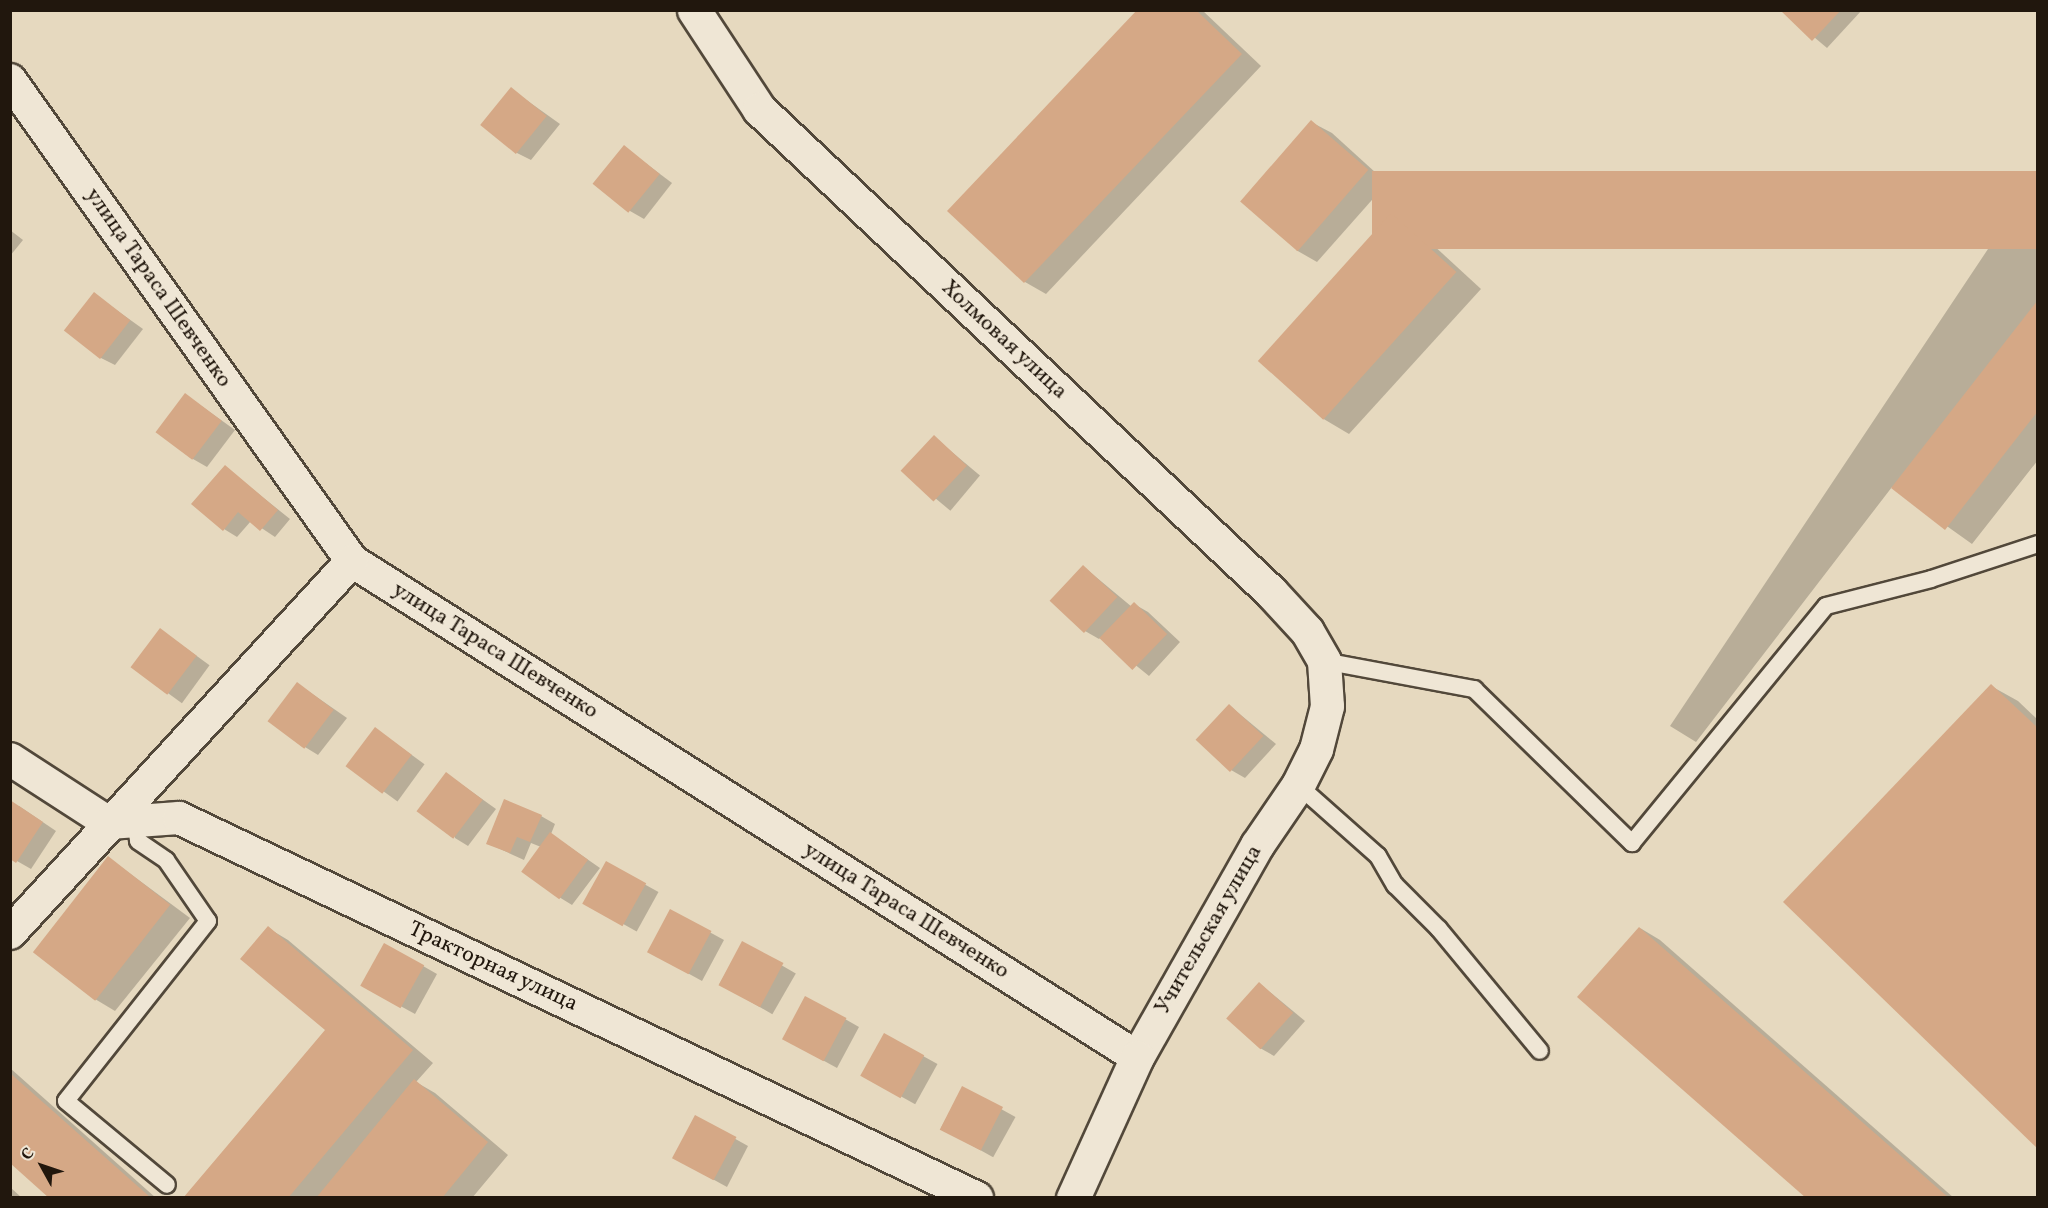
<!DOCTYPE html>
<meta charset="utf-8">
<style>
body{margin:0}
#map{position:relative;width:2048px;height:1208px;overflow:hidden;background:#e6d9bf;font-family:Vollkorn,serif}
div>[style]{position:absolute}
.shadow>*{inset:0;background:#0003;transform-origin:0 0}
.building>*{inset:0;background:#d5a886;transform-origin:0 0}
.roads{filter:drop-shadow(2px 0 #52483a) drop-shadow(-2px 0 #52483a) drop-shadow(0 2px #52483a) drop-shadow(0 -2px #52483a)}
.service>*{height:16px;margin:-8px;padding:0 8px;transform-origin:8px;border-radius:8px;background:#efe6d5}
.minor>*{height:32px;margin:-16px;padding:0 16px;transform-origin:16px;border-radius:16px;background:#efe6d5}
.tertiary>*{height:33px;margin:-16.5px;padding:0 16.5px;transform-origin:16.5px;border-radius:16.5px;background:#efe6d5}
span{translate:-50% -50%;white-space:nowrap;text-align:center;line-height:1.15;-webkit-text-stroke:5px #efe6d5;paint-order:stroke}
.street-label{font-size:22px;color:#21170d}
.frame{position:absolute;inset:0;border:12px solid #21170d;pointer-events:none}
.north{position:absolute;left:12px;top:1136px;width:60px;height:60px;-webkit-text-stroke:4px #efe6d5;paint-order:stroke;rotate:310deg;font-size:16px;font-weight:700;line-height:24px;text-align:center;color:#21170d}
.north::after{content:'';display:block;margin:auto;width:21px;height:27px;background:#21170d;clip-path:polygon(50% 0,100% 100%,50% 72%,0 100%)}
</style>
<div id="map">
<div class="shadow">
<div style="clip-path:polygon(1139px 10px,1202px 10px,1261px 66px,1046px 294px,1025px 282px,949px 210px)"></div>
<div style="clip-path:polygon(1782px 10px,1862px 10px,1827px 48px)"></div>
<div style="clip-path:polygon(511px 89px,560px 124px,531px 160px,517px 153px)"></div>
<div style="clip-path:polygon(1311px 122px,1332px 133px,1387px 183px,1317px 262px,1296px 250px)"></div>
<div style="clip-path:polygon(624px 147px,672px 183px,644px 219px,630px 211px)"></div>
<div style="clip-path:polygon(2038px 174px,2038px 460px,1972px 544px,1892px 487px,1696px 742px,1670px 726px)"></div>
<div style="clip-path:polygon(1391px 215px,1418px 231px,1481px 289px,1349px 434px,1322px 418px)"></div>
<div style="clip-path:polygon(10px 230px,23px 240px,10px 256px)"></div>
<div style="clip-path:polygon(94px 294px,143px 329px,115px 365px,101px 358px)"></div>
<div style="clip-path:polygon(186px 395px,235px 430px,207px 467px,193px 459px)"></div>
<div style="left:934px;top:437px;width:60px;height:46px;rotate:40deg"></div>
<div style="clip-path:polygon(225px 467px,290px 519px,275px 537px,251px 521px,237px 537px,224px 529px)"></div>
<div style="clip-path:polygon(1084px 567px,1132px 607px,1134px 604px,1148px 612px,1180px 642px,1149px 676px,1101px 637px,1099px 639px,1085px 631px)"></div>
<div style="left:161px;top:630px;width:60px;height:47px;rotate:36deg"></div>
<div style="clip-path:polygon(298px 684px,347px 718px,318px 755px,305px 747px)"></div>
<div style="clip-path:polygon(1991px 686px,2018px 701px,2038px 720px,2038px 1147px)"></div>
<div style="clip-path:polygon(1230px 706px,1276px 744px,1245px 778px,1231px 770px)"></div>
<div style="left:376px;top:729px;width:60px;height:46px;rotate:36deg"></div>
<div style="clip-path:polygon(447px 774px,496px 809px,468px 846px,455px 838px)"></div>
<div style="clip-path:polygon(19px 806px,56px 831px,31px 869px,10px 857px)"></div>
<div style="clip-path:polygon(541px 816px,555px 824px,551px 834px,600px 868px,572px 905px,559px 897px,541px 847px,531px 843px,524px 860px,487px 843px)"></div>
<div style="clip-path:polygon(109px 858px,190px 918px,115px 1011px,95px 999px)"></div>
<div style="left:606px;top:863px;width:60px;height:45px;rotate:29deg"></div>
<div style="clip-path:polygon(671px 911px,724px 940px,702px 981px,662px 959px)"></div>
<div style="clip-path:polygon(268px 928px,288px 940px,433px 1063px,416px 1082px,435px 1093px,508px 1155px,472px 1198px,185px 1198px,327px 1030px)"></div>
<div style="clip-path:polygon(1640px 928px,1660px 940px,1954px 1198px,1808px 1198px)"></div>
<div style="left:743px;top:943px;width:61px;height:47px;rotate:30deg"></div>
<div style="clip-path:polygon(423px 966px,437px 974px,415px 1014px,362px 985px)"></div>
<div style="clip-path:polygon(1259px 983px,1305px 1021px,1274px 1056px,1260px 1048px)"></div>
<div style="clip-path:polygon(845px 1019px,859px 1027px,837px 1068px,795px 1045px)"></div>
<div style="left:885px;top:1035px;width:60px;height:46px;rotate:29deg"></div>
<div style="clip-path:polygon(10px 1068px,156px 1198px,51px 1198px,10px 1161px)"></div>
<div style="left:963px;top:1088px;width:60px;height:46px;rotate:29deg"></div>
<div style="clip-path:polygon(696px 1117px,748px 1146px,727px 1187px,685px 1164px)"></div>
<div style="clip-path:polygon(10px 1187px,22px 1198px,10px 1198px)"></div>
</div>
<div class="building">
<div style="clip-path:polygon(1137px 10px,1196px 10px,1242px 54px,1024px 283px,947px 211px)"></div>
<div style="clip-path:polygon(1780px 10px,1841px 10px,1812px 41px)"></div>
<div style="left:511px;top:87px;width:46px;height:49px;rotate:39deg"></div>
<div style="left:1311px;top:120px;width:76px;height:108px;rotate:41deg"></div>
<div style="left:624px;top:145px;width:46px;height:50px;rotate:39deg"></div>
<div style="left:2038px;top:171px;width:78px;height:666px;rotate:90deg"></div>
<div style="left:1391px;top:213px;width:88px;height:199px;rotate:42deg"></div>
<div style="left:94px;top:292px;width:46px;height:49px;rotate:38deg"></div>
<div style="clip-path:polygon(2038px 300px,2038px 411px,1945px 530px,1891px 488px)"></div>
<div style="left:185px;top:393px;width:46px;height:49px;rotate:37deg"></div>
<div style="left:934px;top:435px;width:45px;height:49px;rotate:43deg"></div>
<div style="clip-path:polygon(225px 465px,278px 510px,260px 531px,238px 512px,223px 531px,191px 504px)"></div>
<div style="left:1083px;top:565px;width:47px;height:49px;rotate:43deg"></div>
<div style="left:1134px;top:602px;width:46px;height:50px;rotate:44deg"></div>
<div style="left:160px;top:628px;width:46px;height:49px;rotate:37deg"></div>
<div style="left:297px;top:682px;width:46px;height:49px;rotate:37deg"></div>
<div style="clip-path:polygon(1991px 684px,2038px 728px,2038px 1149px,1783px 902px)"></div>
<div style="left:1229px;top:704px;width:47px;height:49px;rotate:43deg"></div>
<div style="left:375px;top:727px;width:46px;height:49px;rotate:37deg"></div>
<div style="left:446px;top:772px;width:46px;height:49px;rotate:37deg"></div>
<div style="clip-path:polygon(504px 799px,542px 815px,530px 842px,517px 837px,510px 853px,486px 844px)"></div>
<div style="clip-path:polygon(10px 800px,43px 822px,16px 863px,10px 859px)"></div>
<div style="left:550px;top:832px;width:47px;height:49px;rotate:36deg"></div>
<div style="left:108px;top:856px;width:79px;height:122px;rotate:38deg"></div>
<div style="left:606px;top:861px;width:46px;height:49px;rotate:29deg"></div>
<div style="left:670px;top:909px;width:47px;height:49px;rotate:28deg"></div>
<div style="clip-path:polygon(268px 926px,413px 1050px,288px 1198px,183px 1198px,325px 1030px,240px 959px)"></div>
<div style="clip-path:polygon(1639px 927px,1949px 1198px,1806px 1198px,1577px 997px)"></div>
<div style="left:742px;top:941px;width:47px;height:50px;rotate:28deg"></div>
<div style="left:384px;top:943px;width:46px;height:49px;rotate:29deg"></div>
<div style="left:1259px;top:982px;width:46px;height:49px;rotate:42deg"></div>
<div style="left:805px;top:996px;width:47px;height:49px;rotate:28deg"></div>
<div style="left:884px;top:1033px;width:46px;height:49px;rotate:29deg"></div>
<div style="clip-path:polygon(10px 1073px,151px 1198px,49px 1198px,10px 1163px)"></div>
<div style="clip-path:polygon(414px 1079px,488px 1142px,442px 1198px,316px 1198px)"></div>
<div style="left:962px;top:1086px;width:46px;height:49px;rotate:27deg"></div>
<div style="left:695px;top:1115px;width:47px;height:49px;rotate:28deg"></div>
</div>
<div class="roads">
<div class="service">
<div style="left:1324px;top:661px;width:153px;rotate:10.6deg"></div>
<div style="left:1474px;top:689px;width:221px;rotate:44.3deg"></div>
<div style="left:1632px;top:843px;width:306px;rotate:-50.7deg"></div>
<div style="left:1826px;top:606px;width:108px;rotate:-14.4deg"></div>
<div style="left:1931px;top:579px;width:113px;rotate:-18.1deg"></div>
<div style="left:1298px;top:785px;width:107px;rotate:41.6deg"></div>
<div style="left:1378px;top:856px;width:34px;rotate:60deg"></div>
<div style="left:1395px;top:885px;width:62px;rotate:45deg"></div>
<div style="left:1439px;top:929px;width:158px;rotate:50.4deg"></div>
<div style="left:135px;top:821px;width:20px;rotate:81deg"></div>
<div style="left:138px;top:841px;width:34px;rotate:34deg"></div>
<div style="left:166px;top:860px;width:74px;rotate:55.5deg"></div>
<div style="left:208px;top:921px;width:229px;rotate:128.3deg"></div>
<div style="left:66px;top:1101px;width:131px;rotate:39.7deg"></div>
</div>
<div class="minor">
<div style="left:10px;top:80px;width:590px;rotate:54.59deg"></div>
<div style="left:352px;top:561px;width:929px;rotate:32.29deg"></div>
<div style="left:10px;top:759px;width:118px;rotate:32.9deg"></div>
<div style="left:109px;top:823px;width:70px;rotate:-4.1deg"></div>
<div style="left:179px;top:818px;width:884px;rotate:25.46deg"></div>
<div style="left:10px;top:933px;width:505px;rotate:-47.41deg"></div>
</div>
<div class="tertiary">
<div style="left:694px;top:10px;width:118px;rotate:56.7deg"></div>
<div style="left:759px;top:109px;width:704px;rotate:43.33deg"></div>
<div style="left:1271px;top:592px;width:53px;rotate:47.3deg"></div>
<div style="left:1307px;top:631px;width:34px;rotate:60deg"></div>
<div style="left:1324px;top:661px;width:45px;rotate:86.2deg"></div>
<div style="left:1327px;top:706px;width:44px;rotate:104.3deg"></div>
<div style="left:1316px;top:749px;width:40px;rotate:116.6deg"></div>
<div style="left:1298px;top:785px;width:73px;rotate:124.3deg"></div>
<div style="left:1257px;top:845px;width:244px;rotate:119.5deg"></div>
<div style="left:1137px;top:1057px;width:155px;rotate:114.4deg"></div>
</div>
</div>
<div class="street-label">
<span style="left:158px;top:288px;rotate:55deg">улица Тараса Шевченко</span>
<span style="left:1004px;top:340px;rotate:43deg">Холмовая улица</span>
<span style="left:495px;top:651px;rotate:32deg">улица Тараса Шевченко</span>
<span style="left:906px;top:911px;rotate:32deg">улица Тараса Шевченко</span>
<span style="left:1209px;top:930px;rotate:-60deg">Учительская улица</span>
<span style="left:493px;top:967px;rotate:25deg">Тракторная улица</span>
</div>
<div class="frame"></div>
<div class="north">С</div>
</div>
